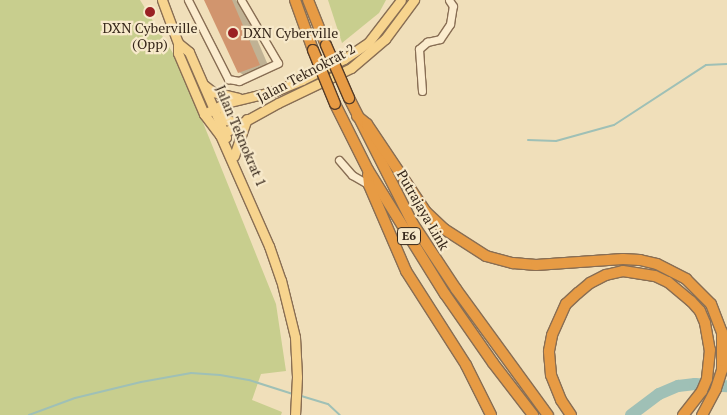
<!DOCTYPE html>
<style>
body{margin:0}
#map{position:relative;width:727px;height:415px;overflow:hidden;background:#f0dfba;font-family:"PT Serif",serif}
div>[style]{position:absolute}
.green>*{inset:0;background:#c8ce8e}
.shadow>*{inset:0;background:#0003}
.stream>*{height:2px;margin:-1px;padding:0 1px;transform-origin:1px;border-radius:1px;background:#9fc0b6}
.river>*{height:12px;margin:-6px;padding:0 6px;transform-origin:6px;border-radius:6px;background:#9fc0b6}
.building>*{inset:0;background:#d1956e}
.roads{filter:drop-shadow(1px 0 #886e54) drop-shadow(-1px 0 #886e54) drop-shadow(0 1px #886e54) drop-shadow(0 -1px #886e54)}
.minor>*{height:7px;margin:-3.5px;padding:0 3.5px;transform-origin:3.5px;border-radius:3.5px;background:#fbecce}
.major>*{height:9px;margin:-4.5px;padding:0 4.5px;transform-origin:4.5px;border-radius:4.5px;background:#f7d48e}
.highway>*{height:10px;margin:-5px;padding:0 5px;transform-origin:5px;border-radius:5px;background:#e79b44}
.bridges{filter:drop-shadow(1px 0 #543c29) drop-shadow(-1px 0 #543c29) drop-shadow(0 1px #543c29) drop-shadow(0 -1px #543c29)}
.highway-bridge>*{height:10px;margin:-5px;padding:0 5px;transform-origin:5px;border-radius:5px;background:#e79b44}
.dots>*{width:14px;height:14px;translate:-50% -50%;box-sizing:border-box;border:2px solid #f7e9ca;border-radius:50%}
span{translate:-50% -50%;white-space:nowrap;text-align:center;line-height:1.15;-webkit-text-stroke:4.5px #f7e9ca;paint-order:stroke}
.shield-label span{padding:1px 4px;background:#f7e9ca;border:1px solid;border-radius:4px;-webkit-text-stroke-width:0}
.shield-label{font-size:12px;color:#36271a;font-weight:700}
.poi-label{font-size:14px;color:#36271a}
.left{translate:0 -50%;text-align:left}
.street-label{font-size:14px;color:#36271a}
</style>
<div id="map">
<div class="green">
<div style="clip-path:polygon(0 0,140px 0,179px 63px,276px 304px,286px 371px,261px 374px,252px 400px,282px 412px,281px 415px,0 415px)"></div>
<div style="clip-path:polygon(328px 0,386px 0,379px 13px,342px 43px)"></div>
</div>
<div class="shadow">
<div style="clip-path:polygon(205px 0,236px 0,243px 7px,271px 72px,250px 79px,239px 72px)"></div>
</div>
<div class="stream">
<div style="left:528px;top:140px;width:28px;rotate:2deg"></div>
<div style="left:556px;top:141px;width:60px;rotate:-15.4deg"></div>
<div style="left:614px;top:125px;width:110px;rotate:-33.1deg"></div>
<div style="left:706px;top:65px;width:21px;rotate:-3deg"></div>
<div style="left:298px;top:395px;width:31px;rotate:17deg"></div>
<div style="left:328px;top:404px;width:16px;rotate:43deg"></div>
<div style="left:29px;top:415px;width:49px;rotate:-20.3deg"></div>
<div style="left:75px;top:398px;width:68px;rotate:-13.6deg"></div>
<div style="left:141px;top:382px;width:51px;rotate:-10.2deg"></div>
<div style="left:191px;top:373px;width:29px;rotate:4deg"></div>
<div style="left:220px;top:375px;width:29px;rotate:10deg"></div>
<div style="left:249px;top:380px;width:46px;rotate:17.7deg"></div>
</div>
<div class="river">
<div style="left:631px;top:415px;width:35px;rotate:-37deg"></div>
<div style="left:659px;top:394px;width:21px;rotate:-23deg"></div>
<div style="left:678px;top:386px;width:17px;rotate:-7deg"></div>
<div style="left:695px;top:384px;width:32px;rotate:4deg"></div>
</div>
<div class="building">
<div style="clip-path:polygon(204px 0,232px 0,260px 65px,238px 73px)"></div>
</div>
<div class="roads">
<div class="minor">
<div style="left:188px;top:0;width:89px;rotate:63.1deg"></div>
<div style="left:228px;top:79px;width:11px;rotate:10deg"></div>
<div style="left:239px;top:81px;width:43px;rotate:-24.8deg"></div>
<div style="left:278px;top:63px;width:73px;rotate:-120.4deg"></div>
<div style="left:422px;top:91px;width:42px;rotate:-94.1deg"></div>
<div style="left:419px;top:49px;width:11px;rotate:-41deg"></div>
<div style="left:427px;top:42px;width:13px;rotate:-13deg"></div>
<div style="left:440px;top:39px;width:18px;rotate:-56deg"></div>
<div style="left:450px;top:24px;width:18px;rotate:-81deg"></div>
<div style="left:453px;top:6px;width:7px;rotate:-124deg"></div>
<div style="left:339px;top:160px;width:20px;rotate:49deg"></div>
<div style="left:352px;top:175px;width:20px;rotate:30deg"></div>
</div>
<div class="major">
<div style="left:162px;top:0;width:46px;rotate:69.6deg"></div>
<div style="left:178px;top:43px;width:10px;rotate:90deg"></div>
<div style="left:178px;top:53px;width:66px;rotate:66.9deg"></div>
<div style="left:204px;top:114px;width:26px;rotate:53deg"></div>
<div style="left:220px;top:135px;width:121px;rotate:66.2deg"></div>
<div style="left:269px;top:246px;width:36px;rotate:71deg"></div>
<div style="left:281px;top:280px;width:59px;rotate:76.2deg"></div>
<div style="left:295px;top:337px;width:40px;rotate:87.1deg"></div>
<div style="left:297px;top:377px;width:38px;rotate:93deg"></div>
<div style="left:178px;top:43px;width:14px;rotate:39deg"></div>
<div style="left:189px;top:52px;width:93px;rotate:66.5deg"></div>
<div style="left:204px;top:85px;width:11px;rotate:38deg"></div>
<div style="left:213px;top:92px;width:26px;rotate:13deg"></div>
<div style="left:226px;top:103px;width:7px;rotate:106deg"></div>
<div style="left:224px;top:110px;width:10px;rotate:79deg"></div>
<div style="left:226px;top:120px;width:13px;rotate:13deg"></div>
<div style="left:204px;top:114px;width:25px;rotate:-27deg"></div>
<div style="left:226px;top:103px;width:50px;rotate:-13.8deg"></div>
<div style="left:275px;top:91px;width:29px;rotate:-22deg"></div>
<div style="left:302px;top:80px;width:47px;rotate:-26.6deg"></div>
<div style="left:344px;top:59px;width:29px;rotate:-34deg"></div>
<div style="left:368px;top:43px;width:54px;rotate:-52.5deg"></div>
<div style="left:220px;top:135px;width:66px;rotate:-28.9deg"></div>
<div style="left:278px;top:103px;width:81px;rotate:-25.6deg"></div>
<div style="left:351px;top:68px;width:45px;rotate:-40.5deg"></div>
<div style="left:385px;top:39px;width:49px;rotate:-53.4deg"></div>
<div style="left:234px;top:156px;width:39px;rotate:-71deg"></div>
</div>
<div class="highway">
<div style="left:295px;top:0;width:53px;rotate:70.2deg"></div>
<div style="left:308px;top:0;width:48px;rotate:68.2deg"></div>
<div style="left:349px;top:98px;width:141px;rotate:63.1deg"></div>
<div style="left:413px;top:224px;width:78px;rotate:56.5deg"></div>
<div style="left:456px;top:289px;width:156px;rotate:53.9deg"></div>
<div style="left:335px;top:104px;width:74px;rotate:63.4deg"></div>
<div style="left:368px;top:170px;width:146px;rotate:58.2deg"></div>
<div style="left:445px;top:294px;width:84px;rotate:55.2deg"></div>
<div style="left:493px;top:363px;width:66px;rotate:52.4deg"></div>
<div style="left:357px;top:116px;width:13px;rotate:39deg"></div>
<div style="left:367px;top:124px;width:106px;rotate:56.2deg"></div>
<div style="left:426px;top:212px;width:25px;rotate:43deg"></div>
<div style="left:444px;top:229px;width:50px;rotate:32.7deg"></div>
<div style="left:486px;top:256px;width:28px;rotate:15deg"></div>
<div style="left:513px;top:263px;width:23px;rotate:5deg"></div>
<div style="left:536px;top:265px;width:87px;rotate:-3.9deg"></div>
<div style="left:623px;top:259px;width:17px;rotate:3deg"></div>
<div style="left:640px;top:260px;width:17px;rotate:13deg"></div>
<div style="left:657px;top:264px;width:33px;rotate:27deg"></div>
<div style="left:686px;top:279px;width:35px;rotate:45deg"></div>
<div style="left:711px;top:304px;width:30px;rotate:69deg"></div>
<div style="left:722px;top:332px;width:38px;rotate:90deg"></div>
<div style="left:722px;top:370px;width:20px;rotate:108deg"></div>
<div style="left:716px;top:389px;width:30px;rotate:118deg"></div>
<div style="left:368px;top:175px;width:10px;rotate:84deg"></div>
<div style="left:369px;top:185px;width:94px;rotate:66.7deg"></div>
<div style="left:406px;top:271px;width:112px;rotate:57.4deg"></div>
<div style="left:466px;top:365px;width:56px;rotate:63.4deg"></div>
<div style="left:571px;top:415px;width:18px;rotate:-124deg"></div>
<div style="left:561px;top:400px;width:27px;rotate:-112deg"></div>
<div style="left:551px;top:375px;width:24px;rotate:-95deg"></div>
<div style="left:549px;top:351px;width:16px;rotate:-79deg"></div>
<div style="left:552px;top:335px;width:34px;rotate:-66deg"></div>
<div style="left:566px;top:304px;width:16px;rotate:-43deg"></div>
<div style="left:578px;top:293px;width:16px;rotate:-40deg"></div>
<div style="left:590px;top:283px;width:18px;rotate:-27deg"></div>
<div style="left:606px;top:275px;width:17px;rotate:-13deg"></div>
<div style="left:623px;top:271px;width:32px;rotate:9deg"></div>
<div style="left:655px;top:276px;width:14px;rotate:25deg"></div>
<div style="left:668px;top:282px;width:30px;rotate:40deg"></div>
<div style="left:691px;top:301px;width:13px;rotate:48deg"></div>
<div style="left:700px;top:311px;width:13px;rotate:67deg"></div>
<div style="left:705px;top:323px;width:27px;rotate:80deg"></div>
<div style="left:710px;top:350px;width:29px;rotate:96deg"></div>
<div style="left:707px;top:379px;width:13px;rotate:113deg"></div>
<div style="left:702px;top:391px;width:31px;rotate:128deg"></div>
</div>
</div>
<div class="bridges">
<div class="highway-bridge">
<div style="left:326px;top:45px;width:58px;rotate:66.5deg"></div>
<div style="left:313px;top:50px;width:58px;rotate:67.8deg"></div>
</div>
</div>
<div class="dots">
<div style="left:150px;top:12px;background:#9a2124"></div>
<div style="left:233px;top:33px;background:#9a2124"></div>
</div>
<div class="shield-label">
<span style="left:409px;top:236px">E6</span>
</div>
<div class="poi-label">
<span style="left:150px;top:36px">DXN Cyberville<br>(Opp)</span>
<span class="left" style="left:243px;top:33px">DXN Cyberville</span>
</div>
<div class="street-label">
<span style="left:306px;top:73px;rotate:-28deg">Jalan Teknokrat 2</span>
<span style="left:241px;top:136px;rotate:67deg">Jalan Teknokrat 1</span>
<span style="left:423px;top:210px;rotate:60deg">Putrajaya Link</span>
</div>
</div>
